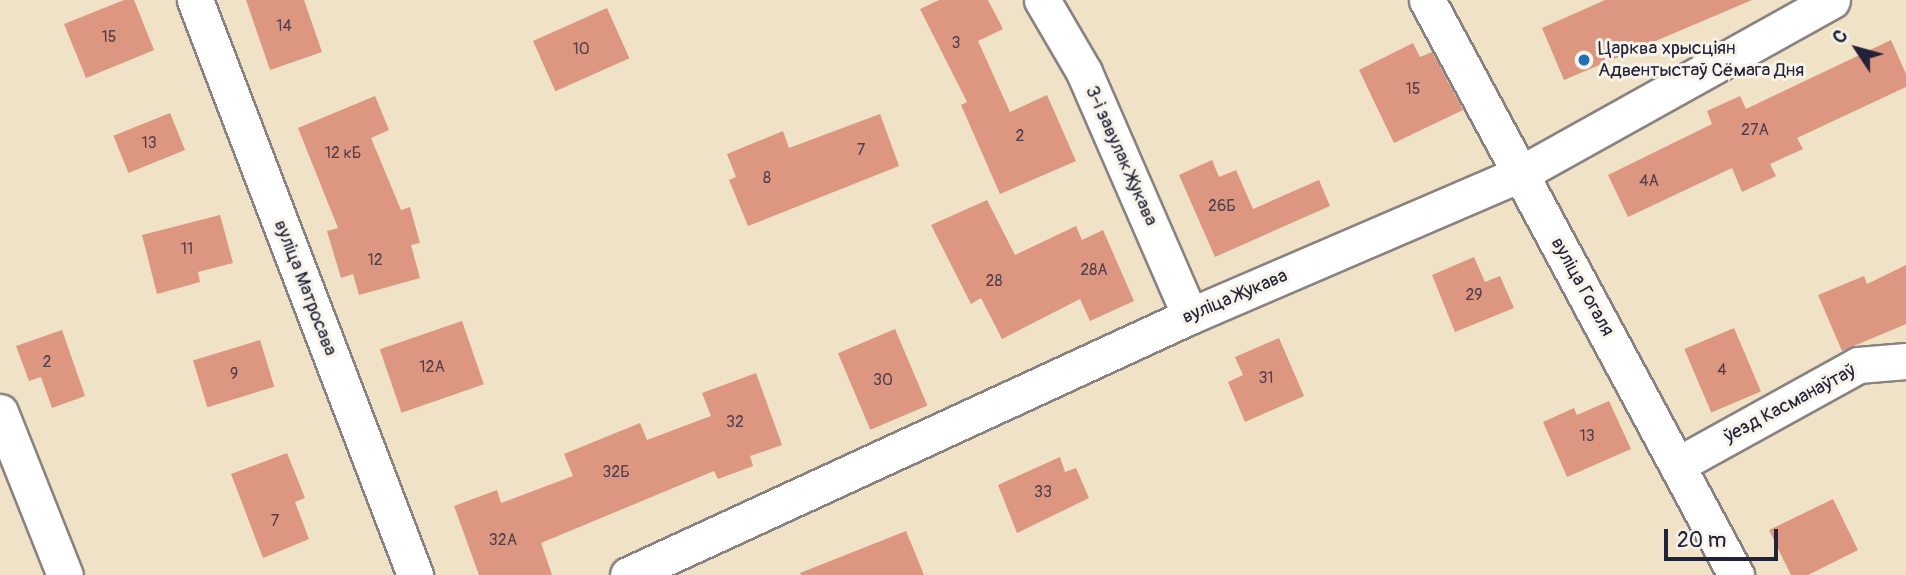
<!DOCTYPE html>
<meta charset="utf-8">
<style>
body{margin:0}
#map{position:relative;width:1906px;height:575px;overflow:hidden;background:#f0e2c6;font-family:Pangolin,sans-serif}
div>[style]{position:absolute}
.building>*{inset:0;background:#dd9680;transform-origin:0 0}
.roads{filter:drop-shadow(2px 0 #898280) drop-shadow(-2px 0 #898280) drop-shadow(0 2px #898280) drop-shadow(0 -2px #898280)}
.street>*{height:35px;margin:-17.5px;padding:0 17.5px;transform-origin:17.5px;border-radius:17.5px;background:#fff}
.dots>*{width:19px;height:19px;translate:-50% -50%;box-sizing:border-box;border:4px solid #f7f3e8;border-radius:50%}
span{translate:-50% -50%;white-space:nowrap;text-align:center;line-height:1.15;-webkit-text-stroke:6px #f7f3e8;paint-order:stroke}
.number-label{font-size:16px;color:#513f4c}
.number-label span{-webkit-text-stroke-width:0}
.poi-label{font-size:19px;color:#22223b}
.left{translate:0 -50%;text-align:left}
.street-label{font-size:19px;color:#22223b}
.north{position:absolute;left:1822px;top:14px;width:70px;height:70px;-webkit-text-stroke:5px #f7f3e8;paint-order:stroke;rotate:306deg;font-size:19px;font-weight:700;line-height:28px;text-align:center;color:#22223b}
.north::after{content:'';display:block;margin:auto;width:24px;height:32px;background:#22223b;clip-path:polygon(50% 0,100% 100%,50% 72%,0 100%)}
.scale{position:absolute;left:1664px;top:529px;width:114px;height:32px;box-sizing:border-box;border:4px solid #22223b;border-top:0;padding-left:9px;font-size:21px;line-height:24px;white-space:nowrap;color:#22223b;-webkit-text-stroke:5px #f7f3e8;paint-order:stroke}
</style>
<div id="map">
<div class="building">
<div style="clip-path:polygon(124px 0,134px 0,154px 50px,86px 78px,64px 24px)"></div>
<div style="clip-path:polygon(246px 0,304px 0,322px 52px,270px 70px)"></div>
<div style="clip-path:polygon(939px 0,988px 0,1003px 29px,978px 41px,1010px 112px,1047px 95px,1076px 161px,1000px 194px,961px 105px,967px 102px,920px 9px)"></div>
<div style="clip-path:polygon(1605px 0,1752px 0,1564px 80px,1542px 28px)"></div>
<div style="left:607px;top:8px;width:55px;height:81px;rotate:66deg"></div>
<div style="clip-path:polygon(1891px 40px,1906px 74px,1906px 87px,1797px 138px,1803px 149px,1770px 164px,1776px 176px,1742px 192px,1732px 168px,1628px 217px,1608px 175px,1712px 124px,1707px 111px,1740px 96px,1746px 109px)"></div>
<div style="clip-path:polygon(1413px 43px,1420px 57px,1432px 52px,1463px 110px,1394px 143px,1359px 70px)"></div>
<div style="clip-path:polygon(375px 96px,389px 130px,371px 138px,401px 210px,410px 207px,420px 243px,411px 245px,420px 278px,359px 295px,353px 274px,341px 278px,327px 231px,338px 228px,298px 128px)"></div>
<div style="left:170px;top:113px;width:40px;height:61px;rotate:68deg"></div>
<div style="clip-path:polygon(880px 114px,899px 166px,748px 226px,729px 180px,736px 177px,727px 154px,783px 131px,789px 148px)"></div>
<div style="clip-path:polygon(1212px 160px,1219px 177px,1236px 170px,1253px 209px,1319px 180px,1330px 206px,1215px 257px,1179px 175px)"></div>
<div style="clip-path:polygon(987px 200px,1015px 255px,1076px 226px,1082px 240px,1103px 230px,1134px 301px,1090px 321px,1080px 299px,1002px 339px,981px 298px,971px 304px,931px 225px)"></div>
<div style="clip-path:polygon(220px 215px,233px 263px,198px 272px,200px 282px,157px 294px,142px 235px)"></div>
<div style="clip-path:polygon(1474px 257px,1485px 282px,1500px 276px,1514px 308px,1455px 332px,1432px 275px)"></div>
<div style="clip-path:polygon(1906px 265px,1906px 324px,1842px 351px,1818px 295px,1864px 276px,1867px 284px)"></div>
<div style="left:462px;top:321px;width:67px;height:87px;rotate:71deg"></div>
<div style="left:1734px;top:328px;width:69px;height:54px;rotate:67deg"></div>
<div style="left:895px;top:329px;width:83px;height:62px;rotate:67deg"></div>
<div style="clip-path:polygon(62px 330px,85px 396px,52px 408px,41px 377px,29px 381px,16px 346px)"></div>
<div style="clip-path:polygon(1279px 338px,1304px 396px,1245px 422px,1228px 382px,1243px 375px,1235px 357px)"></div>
<div style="left:260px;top:340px;width:49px;height:70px;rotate:73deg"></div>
<div style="clip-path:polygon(756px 373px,782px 445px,750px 456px,753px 466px,718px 479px,714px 471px,541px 543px,552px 575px,479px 575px,454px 506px,497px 490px,501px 503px,573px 476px,564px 454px,640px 423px,647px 440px,711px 416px,702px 393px)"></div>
<div style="clip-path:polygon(1609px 401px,1631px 449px,1567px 477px,1543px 422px,1574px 408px,1577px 415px)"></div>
<div style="clip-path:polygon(287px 453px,305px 498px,295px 502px,309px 539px,263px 558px,231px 474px)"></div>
<div style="clip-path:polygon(1060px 457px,1065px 472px,1076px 468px,1089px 498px,1017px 533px,998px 485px)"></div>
<div style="clip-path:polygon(1833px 499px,1858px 550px,1808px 575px,1791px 575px,1769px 530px)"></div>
<div style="clip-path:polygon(906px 531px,924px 575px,801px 575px,800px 573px)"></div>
</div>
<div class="roads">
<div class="street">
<div style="left:195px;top:0;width:616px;rotate:69.06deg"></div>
<div style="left:1042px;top:0;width:83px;rotate:59.7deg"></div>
<div style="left:1084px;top:72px;width:266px;rotate:66.5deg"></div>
<div style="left:1427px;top:0;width:653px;rotate:61.75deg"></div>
<div style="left:0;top:412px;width:175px;rotate:68.3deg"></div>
<div style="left:1679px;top:464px;width:205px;rotate:-28.9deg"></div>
<div style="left:1858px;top:365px;width:48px;rotate:-4.8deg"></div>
<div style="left:628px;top:575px;width:619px;rotate:-24.74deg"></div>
<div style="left:1190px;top:316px;width:359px;rotate:-23.3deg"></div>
<div style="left:1520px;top:174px;width:357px;rotate:-29.1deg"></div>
</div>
</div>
<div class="dots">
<div style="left:1584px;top:60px;background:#1f6fb2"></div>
</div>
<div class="number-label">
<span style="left:284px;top:26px">14</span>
<span style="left:109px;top:37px">15</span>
<span style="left:956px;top:43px">3</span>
<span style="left:581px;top:49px">10</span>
<span style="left:1413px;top:89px">15</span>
<span style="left:1755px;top:130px">27А</span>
<span style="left:1020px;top:136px">2</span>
<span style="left:149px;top:143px">13</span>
<span style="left:861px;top:150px">7</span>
<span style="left:343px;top:153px">12 кБ</span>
<span style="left:767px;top:178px">8</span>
<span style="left:1649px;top:181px">4А</span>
<span style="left:1222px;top:206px">26Б</span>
<span style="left:187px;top:249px">11</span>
<span style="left:375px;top:260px">12</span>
<span style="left:1094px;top:270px">28А</span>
<span style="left:994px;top:281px">28</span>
<span style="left:1474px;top:295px">29</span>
<span style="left:47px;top:362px">2</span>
<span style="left:432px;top:367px">12А</span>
<span style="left:1722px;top:370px">4</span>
<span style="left:234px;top:374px">9</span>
<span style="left:1266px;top:378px">31</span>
<span style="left:883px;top:380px">30</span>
<span style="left:735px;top:422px">32</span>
<span style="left:1587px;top:436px">13</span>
<span style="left:616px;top:472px">32Б</span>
<span style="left:1043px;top:492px">33</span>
<span style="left:275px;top:521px">7</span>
<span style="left:503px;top:540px">32А</span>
</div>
<div class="poi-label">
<span class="left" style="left:1598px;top:60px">Царква хрысціян<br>Адвентыстаў Сёмага Дня</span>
</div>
<div class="street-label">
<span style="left:1121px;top:156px;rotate:66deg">3-і завулак Жукава</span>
<span style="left:1582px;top:287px;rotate:61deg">вуліца Гогаля</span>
<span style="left:305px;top:288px;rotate:69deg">вуліца Матросава</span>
<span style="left:1235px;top:297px;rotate:-23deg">вуліца Жукава</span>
<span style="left:1790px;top:404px;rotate:-28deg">ўезд Касманаўтаў</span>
</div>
<div class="north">С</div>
<div class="scale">20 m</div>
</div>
